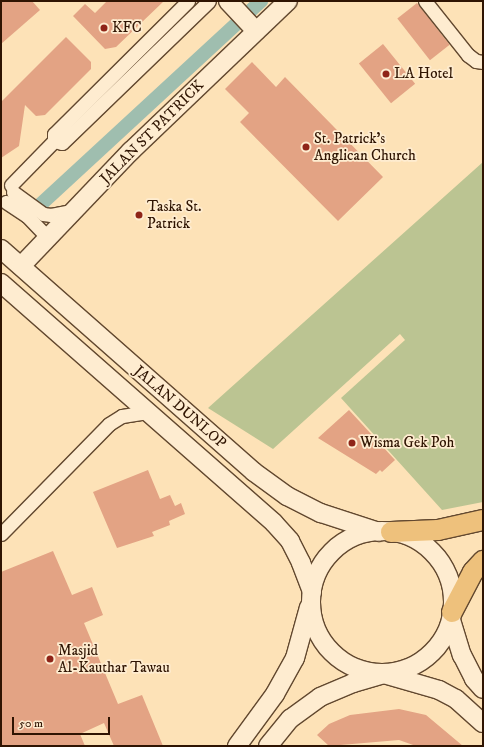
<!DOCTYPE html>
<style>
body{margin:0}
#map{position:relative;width:484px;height:747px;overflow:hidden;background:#fde2b7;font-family:"IM FELL DW Pica",serif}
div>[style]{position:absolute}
.green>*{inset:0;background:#bbc492}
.canal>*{height:14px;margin:-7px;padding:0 7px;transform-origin:7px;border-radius:7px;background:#9fbeaf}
.building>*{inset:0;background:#e3a384;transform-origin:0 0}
.roads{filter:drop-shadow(1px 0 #62482f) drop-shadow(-1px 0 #62482f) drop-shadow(0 1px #62482f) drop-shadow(0 -1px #62482f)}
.street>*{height:13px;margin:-6.5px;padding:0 6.5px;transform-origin:6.5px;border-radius:6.5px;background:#feecd0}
.secondary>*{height:18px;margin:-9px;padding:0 9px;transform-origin:9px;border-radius:9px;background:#feecd0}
.secondary>.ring{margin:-9px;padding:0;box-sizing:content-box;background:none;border:18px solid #feecd0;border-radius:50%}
.primary>*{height:20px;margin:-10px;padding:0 10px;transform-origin:10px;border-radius:10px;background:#eec17c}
.dots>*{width:11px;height:11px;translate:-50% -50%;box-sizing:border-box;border:2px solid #feecd0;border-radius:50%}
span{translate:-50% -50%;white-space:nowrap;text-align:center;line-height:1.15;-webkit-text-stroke:3.5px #feecd0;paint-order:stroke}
.poi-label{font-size:15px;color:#2f1402}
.left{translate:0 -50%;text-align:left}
.street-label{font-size:15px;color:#2f1402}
.frame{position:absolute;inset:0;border:2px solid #2f1402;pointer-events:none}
.scale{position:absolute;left:12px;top:717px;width:98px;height:18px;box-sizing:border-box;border:2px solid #2f1402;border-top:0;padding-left:5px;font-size:12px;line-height:14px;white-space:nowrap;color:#2f1402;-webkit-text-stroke:3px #feecd0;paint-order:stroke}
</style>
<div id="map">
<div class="green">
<div style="clip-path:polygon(483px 162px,483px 502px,442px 510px,341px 398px,405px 340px,400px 334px,273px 449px,208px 408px)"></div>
</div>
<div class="canal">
<div style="left:40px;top:205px;width:301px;rotate:-42.7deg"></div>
</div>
<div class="building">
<div style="clip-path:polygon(1px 1px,32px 1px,40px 10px,1px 44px)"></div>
<div style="clip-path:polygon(107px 1px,164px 1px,116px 47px,105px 49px,73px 16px,85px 4px,95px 13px)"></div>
<div style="left:417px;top:3px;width:53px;height:25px;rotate:52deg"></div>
<div style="clip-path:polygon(66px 37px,91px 62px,91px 69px,45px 115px,36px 116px,25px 105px,19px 146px,1px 158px,1px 102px)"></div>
<div style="left:383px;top:44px;width:51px;height:31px;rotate:51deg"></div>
<div style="clip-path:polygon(252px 62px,276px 87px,285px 77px,383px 177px,338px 221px,240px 122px,249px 113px,225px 89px)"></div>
<div style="clip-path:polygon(349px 410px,395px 460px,382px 472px,380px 470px,376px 474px,318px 438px)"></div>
<div style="clip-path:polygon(148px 470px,160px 499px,170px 495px,175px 506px,181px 503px,185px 514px,169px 521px,170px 525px,152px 532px,154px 536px,117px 548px,93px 492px)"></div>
<div style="clip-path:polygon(53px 551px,72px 595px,92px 587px,103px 615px,84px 623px,118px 704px,142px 695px,163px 746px,114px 746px,104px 723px,80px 734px,85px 746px,1px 746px,1px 572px)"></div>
<div style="clip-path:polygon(399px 709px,426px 715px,463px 746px,416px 746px,399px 740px,329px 746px,317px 735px,329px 724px,350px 715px)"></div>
</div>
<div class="roads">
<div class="street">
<div style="left:425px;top:1px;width:69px;rotate:51.5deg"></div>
<div style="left:468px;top:55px;width:10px;rotate:37deg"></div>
<div style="left:476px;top:61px;width:7px;rotate:8deg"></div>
<div style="left:54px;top:141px;width:8px;rotate:14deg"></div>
<div style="left:62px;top:143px;width:204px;rotate:-44deg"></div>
<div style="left:11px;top:185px;width:62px;rotate:-45.7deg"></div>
<div style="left:54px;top:141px;width:7px;rotate:-90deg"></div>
<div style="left:54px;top:134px;width:189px;rotate:-44.8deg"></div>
<div style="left:13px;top:192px;width:37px;rotate:36deg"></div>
<div style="left:43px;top:214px;width:8px;rotate:7deg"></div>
<div style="left:51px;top:215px;width:21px;rotate:-11deg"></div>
<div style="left:6px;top:202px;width:25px;rotate:34deg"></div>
<div style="left:27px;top:216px;width:29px;rotate:46deg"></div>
<div style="left:1px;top:534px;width:154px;rotate:-45.5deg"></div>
<div style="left:109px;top:424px;width:15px;rotate:-32deg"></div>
<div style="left:122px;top:416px;width:24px;rotate:-9deg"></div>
</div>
<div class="secondary">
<div style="left:228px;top:1px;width:41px;rotate:47deg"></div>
<div style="left:1px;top:249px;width:337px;rotate:41.4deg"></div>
<div style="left:254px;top:472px;width:41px;rotate:36deg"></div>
<div style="left:287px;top:496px;width:38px;rotate:27deg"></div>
<div style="left:321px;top:513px;width:61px;rotate:18.1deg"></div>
<div style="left:21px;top:266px;width:159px;rotate:-46.3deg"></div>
<div style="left:131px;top:151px;width:217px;rotate:-43.7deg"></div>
<div style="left:1px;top:283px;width:363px;rotate:41.3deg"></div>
<div style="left:274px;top:523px;width:24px;rotate:48deg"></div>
<div style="left:290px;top:541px;width:25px;rotate:63deg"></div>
<div style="left:301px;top:563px;width:31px;rotate:69deg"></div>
<div class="ring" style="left:311px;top:531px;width:124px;height:124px"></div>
<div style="left:451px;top:620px;width:37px;rotate:73deg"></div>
<div style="left:462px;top:655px;width:27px;rotate:63deg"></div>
<div style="left:474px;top:679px;width:13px;rotate:48deg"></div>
<div style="left:237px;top:746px;width:64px;rotate:-53.8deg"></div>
<div style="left:275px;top:694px;width:41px;rotate:-60.9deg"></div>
<div style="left:295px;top:658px;width:53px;rotate:-74.6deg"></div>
<div style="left:268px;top:746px;width:35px;rotate:-51deg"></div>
<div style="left:290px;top:719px;width:37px;rotate:-36deg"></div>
<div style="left:320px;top:697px;width:36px;rotate:-23deg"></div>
<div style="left:353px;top:683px;width:32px;rotate:-16deg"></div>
<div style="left:384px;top:674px;width:57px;rotate:16.2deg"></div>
<div style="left:439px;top:690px;width:19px;rotate:28deg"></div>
<div style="left:456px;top:699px;width:36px;rotate:42deg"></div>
</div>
<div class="primary">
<div style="left:391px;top:532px;width:47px;rotate:-2.4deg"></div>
<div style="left:438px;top:530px;width:46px;rotate:-12.5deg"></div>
<div style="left:452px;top:612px;width:45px;rotate:-62.3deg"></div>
<div style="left:473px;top:572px;width:15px;rotate:-48deg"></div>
</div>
</div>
<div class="dots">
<div style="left:104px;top:28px;background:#8f2418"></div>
<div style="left:386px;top:74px;background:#8f2418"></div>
<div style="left:306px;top:147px;background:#8f2418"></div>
<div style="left:139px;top:215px;background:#8f2418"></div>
<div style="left:352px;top:443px;background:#8f2418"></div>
<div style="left:50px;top:659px;background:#8f2418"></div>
</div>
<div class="poi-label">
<span class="left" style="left:112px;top:28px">KFC</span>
<span class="left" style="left:394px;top:74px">LA Hotel</span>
<span class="left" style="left:314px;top:147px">St. Patrick's<br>Anglican Church</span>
<span class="left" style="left:147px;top:215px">Taska St.<br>Patrick</span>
<span class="left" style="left:360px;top:443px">Wisma Gek Poh</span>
<span class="left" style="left:58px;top:659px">Masjid<br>Al-Kauthar Tawau</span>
</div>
<div class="street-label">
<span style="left:152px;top:132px;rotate:-45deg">JALAN ST PATRICK</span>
<span style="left:180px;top:407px;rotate:41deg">JALAN DUNLOP</span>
</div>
<div class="frame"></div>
<div class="scale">50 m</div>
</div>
